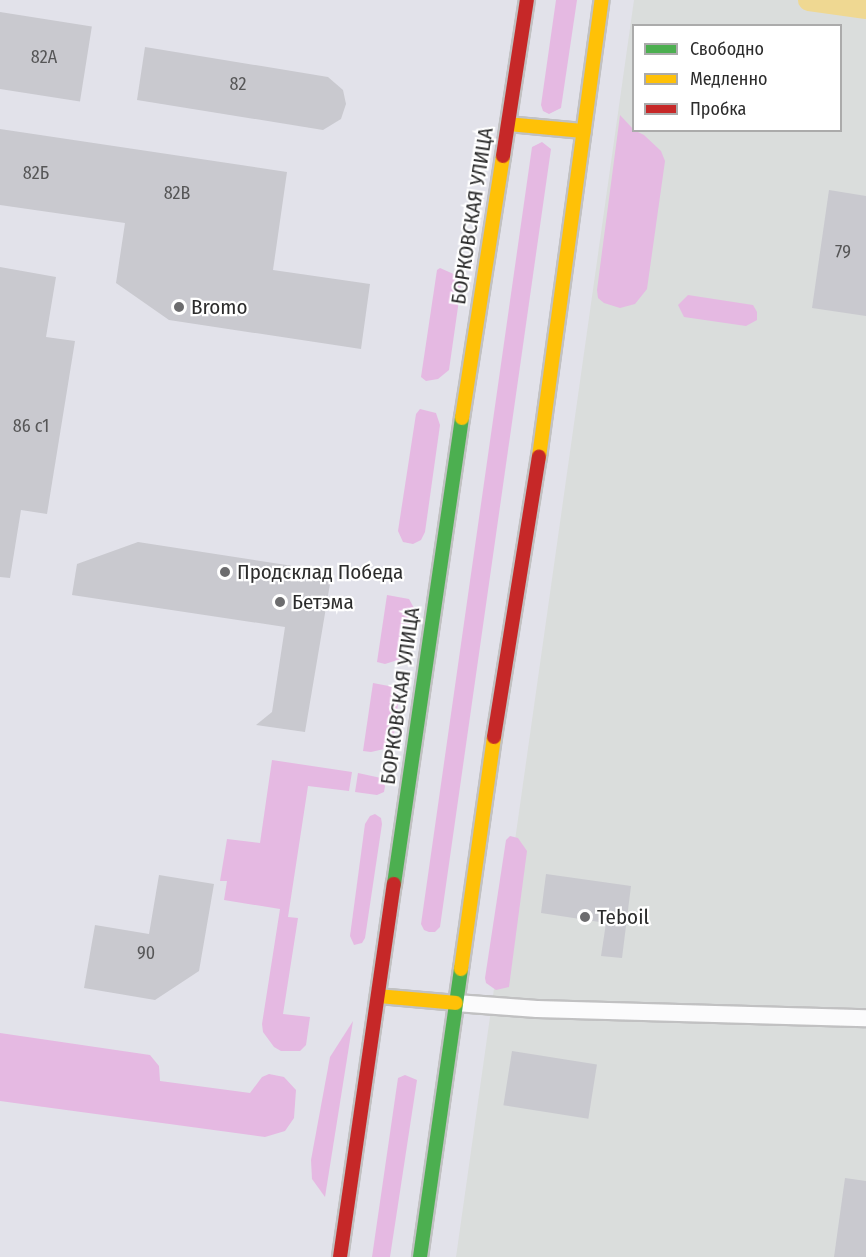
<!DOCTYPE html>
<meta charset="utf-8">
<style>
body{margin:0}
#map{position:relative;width:866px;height:1257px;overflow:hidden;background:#e2e2ea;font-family:"Fira Sans Condensed",sans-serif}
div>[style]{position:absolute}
.industrial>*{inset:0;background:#dadddc}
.green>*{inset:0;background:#e5b9e2}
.canal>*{height:22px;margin:-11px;padding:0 11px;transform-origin:11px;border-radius:11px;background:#efd892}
.building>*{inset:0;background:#c9c9cf;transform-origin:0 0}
.roads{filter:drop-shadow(2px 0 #c1c1c2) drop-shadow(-2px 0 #c1c1c2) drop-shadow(0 2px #c1c1c2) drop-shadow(0 -2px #c1c1c2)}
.street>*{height:16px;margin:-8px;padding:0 8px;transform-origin:8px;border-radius:8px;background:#fbfbfc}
.fast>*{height:14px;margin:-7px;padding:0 7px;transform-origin:7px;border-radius:7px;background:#4caf50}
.slow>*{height:14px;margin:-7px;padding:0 7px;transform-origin:7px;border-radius:7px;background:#ffc107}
.jam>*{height:14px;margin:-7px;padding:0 7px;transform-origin:7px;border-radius:7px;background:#c62828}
.dots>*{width:16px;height:16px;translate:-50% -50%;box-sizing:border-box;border:3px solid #fff;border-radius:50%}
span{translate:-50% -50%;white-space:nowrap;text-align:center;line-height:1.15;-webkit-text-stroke:4.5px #fff;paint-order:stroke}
.number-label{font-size:18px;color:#565657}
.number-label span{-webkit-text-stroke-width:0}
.street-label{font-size:21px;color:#2c2c2c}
.poi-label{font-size:21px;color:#2c2c2c}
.left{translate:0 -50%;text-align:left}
.legend{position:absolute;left:632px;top:24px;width:210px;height:108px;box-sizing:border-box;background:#fff;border:2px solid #ababab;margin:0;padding:8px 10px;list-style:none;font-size:18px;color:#2c2c2c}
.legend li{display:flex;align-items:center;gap:12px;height:30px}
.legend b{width:30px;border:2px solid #ababab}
</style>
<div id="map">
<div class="industrial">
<div style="clip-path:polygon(evenodd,634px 0,866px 0,866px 1257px,456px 1257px,634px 0,634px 26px,840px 26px,840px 130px,634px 130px,634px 26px)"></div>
</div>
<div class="green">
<div style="clip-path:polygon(556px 0,577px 0,561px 108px,549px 114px,543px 111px,541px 105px)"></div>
<div style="clip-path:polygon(620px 115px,634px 130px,644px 135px,661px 151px,665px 161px,647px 289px,635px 304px,620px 308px,604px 303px,598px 298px,597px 290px)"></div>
<div style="clip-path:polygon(542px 142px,551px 149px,440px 927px,435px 932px,429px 932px,424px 930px,421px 924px,532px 147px)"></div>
<div style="clip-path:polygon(440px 268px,458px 276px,461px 286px,449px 370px,438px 379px,426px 381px,421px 377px,437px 270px)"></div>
<div style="clip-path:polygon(688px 295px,753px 305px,757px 312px,757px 320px,746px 326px,684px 317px,678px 305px)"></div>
<div style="clip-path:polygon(420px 409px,436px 413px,440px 425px,425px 532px,421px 540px,413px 544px,403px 542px,398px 531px,416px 414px)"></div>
<div style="clip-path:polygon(387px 595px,409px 599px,414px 608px,407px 654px,404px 658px,385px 664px,377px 662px)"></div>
<div style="clip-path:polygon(373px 683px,394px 687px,399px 696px,393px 742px,384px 749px,371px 752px,363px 751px)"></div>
<div style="clip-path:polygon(272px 760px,352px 772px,349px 791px,308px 786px,288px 917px,298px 918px,283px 1014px,310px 1017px,306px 1045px,300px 1051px,281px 1051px,274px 1047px,263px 1032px,262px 1024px,280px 909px,224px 900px,227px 881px,220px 881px,227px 839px,260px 843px)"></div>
<div style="clip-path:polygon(358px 773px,381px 778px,385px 786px,384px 792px,377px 795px,355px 792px)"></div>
<div style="clip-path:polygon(375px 814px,381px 818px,382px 824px,365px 938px,362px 943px,354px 945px,350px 936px,365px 824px,370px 816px)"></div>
<div style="clip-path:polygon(510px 836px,518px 838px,527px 851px,509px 987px,496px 990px,486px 983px,485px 978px,506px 840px)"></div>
<div style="clip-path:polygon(353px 1021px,325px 1197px,312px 1179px,311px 1160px,330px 1057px)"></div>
<div style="clip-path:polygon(0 1033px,150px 1055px,159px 1066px,160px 1081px,250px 1093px,262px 1077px,269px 1074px,284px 1077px,296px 1090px,294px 1118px,285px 1131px,265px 1137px,0 1101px)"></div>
<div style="clip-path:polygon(405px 1075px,417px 1080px,390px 1257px,372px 1257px,398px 1078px)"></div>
</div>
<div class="canal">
<div style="left:809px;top:0;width:58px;rotate:8deg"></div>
</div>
<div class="building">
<div style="left:0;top:12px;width:93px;height:76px;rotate:9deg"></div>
<div style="clip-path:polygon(145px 47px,328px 77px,343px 90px,346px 104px,341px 119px,323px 130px,137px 100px)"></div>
<div style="clip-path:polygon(0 129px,287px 172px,273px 270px,370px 284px,361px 349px,169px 320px,116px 283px,125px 223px,0 205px)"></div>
<div style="clip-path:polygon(829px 190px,866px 196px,866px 316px,812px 308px)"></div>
<div style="clip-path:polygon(0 267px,56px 277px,46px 337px,75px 341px,47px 514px,21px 510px,10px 578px,0 577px)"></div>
<div style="clip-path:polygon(138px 542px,332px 572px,305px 732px,256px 725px,272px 712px,285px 627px,72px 595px,77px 564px)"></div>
<div style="clip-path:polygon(546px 874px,631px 886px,622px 958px,601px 956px,606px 923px,541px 913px)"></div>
<div style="clip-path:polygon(159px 875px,214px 884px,199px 971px,155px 1000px,84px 988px,95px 925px,149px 934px)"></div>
<div style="left:512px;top:1051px;width:86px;height:55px;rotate:9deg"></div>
<div style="clip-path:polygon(845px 1178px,866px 1181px,866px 1257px,834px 1257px)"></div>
</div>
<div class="roads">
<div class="street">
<div style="left:456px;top:1003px;width:81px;rotate:4.2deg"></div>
<div style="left:537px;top:1009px;width:329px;rotate:1.6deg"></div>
</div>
<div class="fast">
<div style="left:394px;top:884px;width:471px;rotate:-81.7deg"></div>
<div style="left:420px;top:1257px;width:291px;rotate:-81.9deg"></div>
</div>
<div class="slow">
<div style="left:508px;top:124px;width:76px;rotate:5.3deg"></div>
<div style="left:462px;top:418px;width:265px;rotate:-81.1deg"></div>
<div style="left:539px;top:457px;width:461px;rotate:-82.2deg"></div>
<div style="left:461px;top:969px;width:234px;rotate:-81.9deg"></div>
<div style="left:378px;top:996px;width:78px;rotate:5.1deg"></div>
</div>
<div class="jam">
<div style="left:503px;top:156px;width:158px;rotate:-81.3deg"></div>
<div style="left:494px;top:737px;width:284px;rotate:-80.9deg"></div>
<div style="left:340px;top:1257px;width:377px;rotate:-81.8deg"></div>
</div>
</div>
<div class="dots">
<div style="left:179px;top:307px;background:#6c6c6e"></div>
<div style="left:225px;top:572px;background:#6c6c6e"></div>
<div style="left:280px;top:602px;background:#6c6c6e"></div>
<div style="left:585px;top:917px;background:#6c6c6e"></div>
</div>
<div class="number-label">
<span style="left:44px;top:57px">82А</span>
<span style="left:238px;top:84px">82</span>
<span style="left:36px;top:173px">82Б</span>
<span style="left:177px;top:193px">82В</span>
<span style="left:843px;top:252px">79</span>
<span style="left:31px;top:426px">86 c1</span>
<span style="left:146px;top:953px">90</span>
</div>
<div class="street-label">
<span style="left:472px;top:216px;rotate:-81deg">БОРКОВСКАЯ УЛИЦА</span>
<span style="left:400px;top:696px;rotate:-82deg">БОРКОВСКАЯ УЛИЦА</span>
</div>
<div class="poi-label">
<span class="left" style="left:191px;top:307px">Bromo</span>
<span class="left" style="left:237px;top:572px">Продсклад Победа</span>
<span class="left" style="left:292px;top:602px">Бетэма</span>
<span class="left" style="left:597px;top:917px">Teboil</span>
</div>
<ul class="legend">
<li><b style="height:8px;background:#4caf50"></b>Свободно</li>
<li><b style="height:8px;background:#ffc107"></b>Медленно</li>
<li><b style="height:8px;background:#c62828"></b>Пробка</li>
</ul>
</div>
